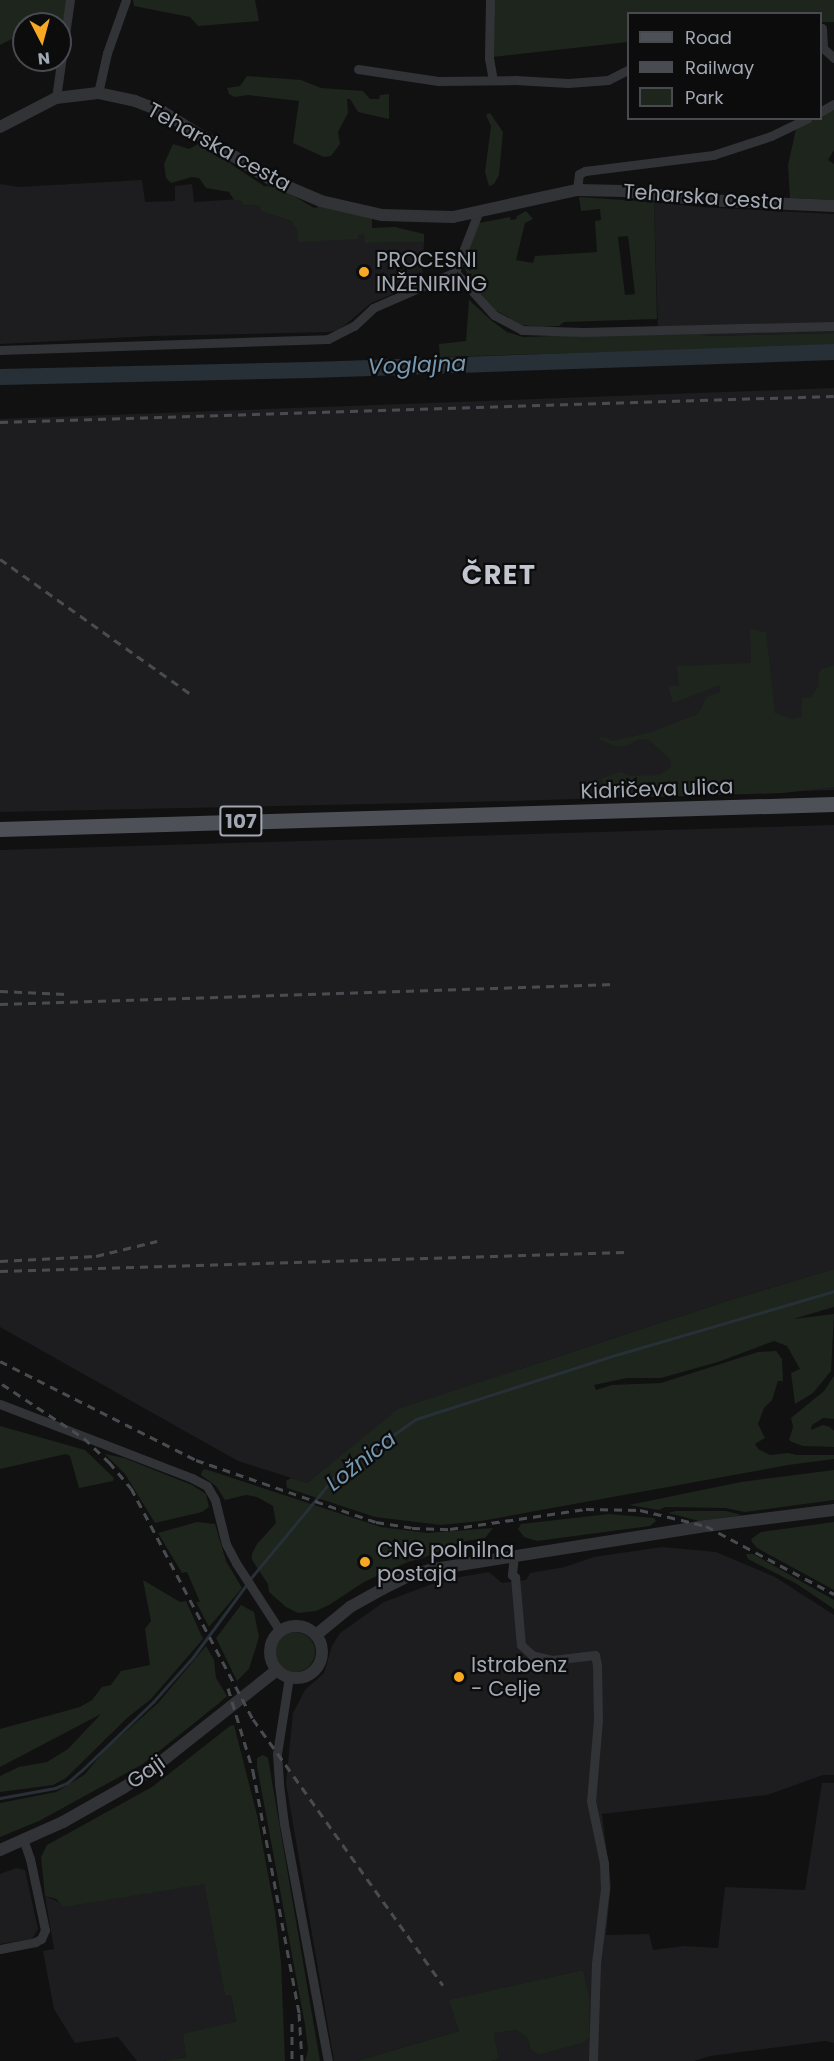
<!DOCTYPE html>
<meta charset="utf-8">
<style>
body{margin:0}
#map{position:relative;width:834px;height:2061px;overflow:hidden;background:#111112;font-family:Poppins,sans-serif}
div>[style]{position:absolute}
.built>*{inset:0;background:#1d1d1f}
.green>*{inset:0;background:#1d251d}
.round{border-radius:50%}
.stream>*{height:3px;margin:-1.5px;padding:0 1.5px;transform-origin:1.5px;border-radius:1.5px;background:#273036}
.river>*{height:16px;margin:-8px;padding:0 8px;transform-origin:8px;border-radius:8px;background:#273036}
.minor>*{height:9px;margin:-4.5px;padding:0 4.5px;transform-origin:4.5px;border-radius:4.5px;background:#313337}
.tertiary>*{height:12px;margin:-6px;padding:0 6px;transform-origin:6px;border-radius:6px;background:#313337}
.tertiary>.ring{margin:-6px;padding:0;box-sizing:content-box;background:none;border:12px solid #313337;border-radius:50%}
.primary>*{height:15px;margin:-7.5px;padding:0 7.5px;transform-origin:7.5px;border-radius:7.5px;background:#4d5056}
.rail>*{height:3px;margin-top:-1.5px;transform-origin:0;background:repeating-linear-gradient(90deg,#484b50 0 8px,transparent 0 14px)}
.dots>*{width:16px;height:16px;translate:-50% -50%;box-sizing:border-box;border:3px solid #0c0c0d;border-radius:50%}
span{translate:-50% -50%;white-space:nowrap;text-align:center;line-height:1.15;-webkit-text-stroke:4.5px #0c0c0d;paint-order:stroke}
.shield-label span{padding:2px 4px;background:#0c0c0d;border:2px solid;border-radius:4px;-webkit-text-stroke-width:0}
.shield-label{font-size:20px;color:#a1a8b3;font-weight:700}
.street-label{font-size:21px;color:#a1a8b3}
.poi-label{font-size:21px;color:#a1a8b3}
.left{translate:0 -50%;text-align:left}
.water-label{font-size:22px;color:#7698b1;font-style:italic}
.district-label{font-size:27px;color:#c2c6cf;font-weight:700;letter-spacing:1.5px}
.legend{position:absolute;left:627px;top:12px;width:195px;height:108px;box-sizing:border-box;background:#0c0c0d;border:2px solid #484a4f;margin:0;padding:8px 10px;list-style:none;font-size:18px;color:#a1a8b3}
.legend li{display:flex;align-items:center;gap:12px;height:30px}
.legend b{width:30px;border:2px solid #484a4f}
.north{position:absolute;left:12px;top:12px;width:60px;height:60px;box-sizing:border-box;background:#0c0c0d;border:2px solid #484a4f;border-radius:50%;rotate:174deg;font-size:16px;font-weight:700;line-height:24px;text-align:center;color:#a1a8b3}
.north::after{content:'';display:block;margin:auto;width:21px;height:27px;background:#f8a823;clip-path:polygon(50% 0,100% 100%,50% 72%,0 100%)}
</style>
<div id="map">
<div class="built">
<div style="clip-path:polygon(142px 180px,145px 202px,175px 201px,175px 186px,192px 184px,194px 202px,240px 199px,243px 205px,260px 206px,262px 211px,291px 221px,297px 230px,364px 234px,366px 243px,424px 242px,422px 282px,371px 303px,339px 330px,329px 332px,152px 336px,0 344px,0 184px,19px 187px)"></div>
<div style="clip-path:polygon(654px 202px,701px 207px,834px 214px,834px 333px,706px 336px,697px 331px,658px 332px)"></div>
<div style="clip-path:polygon(834px 388px,834px 790px,515px 801px,0 812px,0 419px)"></div>
<div style="clip-path:polygon(834px 825px,834px 1269px,727px 1301px,399px 1409px,307px 1483px,238px 1461px,0 1327px,0 850px)"></div>
<div style="clip-path:polygon(662px 1547px,716px 1552px,775px 1577px,834px 1615px,834px 1775px,823px 1775px,767px 1795px,602px 1814px,611px 1885px,606px 1935px,649px 1934px,653px 1950px,684px 1946px,718px 1948px,725px 1887px,805px 1890px,822px 1783px,834px 1783px,834px 2043px,825px 2041px,710px 2056px,694px 2061px,491px 2061px,499px 2059px,494px 2033px,517px 2030px,527px 2038px,531px 2050px,538px 2055px,587px 2040px,589px 1997px,583px 1970px,450px 2000px,459px 2031px,357px 2061px,334px 2061px,286px 1783px,293px 1713px,305px 1690px,324px 1673px,332px 1646px,340px 1633px,384px 1602px,443px 1580px,489px 1572px,502px 1583px,526px 1580px,530px 1573px,565px 1567px,594px 1557px)"></div>
<div style="clip-path:polygon(16px 1868px,25px 1870px,38px 1929px,32px 1939px,0 1944px,0 1874px)"></div>
<div style="clip-path:polygon(204px 1883px,225px 1994px,231px 1996px,236px 2023px,185px 2033px,183px 2036px,186px 2057px,163px 2061px,137px 2061px,118px 2037px,75px 2043px,54px 2009px,43px 1951px,54px 1949px,45px 1896px,61px 1903px)"></div>
</div>
<div class="green">
<div style="clip-path:polygon(0 0,68px 0,64px 30px,60px 29px,60px 24px,24px 24px,24px 33px,0 45px)"></div>
<div style="clip-path:polygon(133px 0,255px 0,259px 21px,198px 26px,190px 17px,134px 6px)"></div>
<div style="clip-path:polygon(494px 0,834px 0,834px 22px,821px 22px,820px 14px,628px 14px,628px 42px,493px 57px)"></div>
<div style="clip-path:polygon(247px 76px,301px 80px,321px 88px,363px 91px,370px 99px,379px 99px,380px 95px,389px 94px,389px 119px,358px 112px,350px 99px,347px 99px,348px 113px,338px 132px,340px 144px,331px 156px,324px 157px,293px 143px,299px 101px,248px 95px,234px 97px,229px 94px,227px 88px,240px 86px)"></div>
<div style="clip-path:polygon(834px 110px,834px 150px,828px 160px,834px 164px,834px 200px,790px 198px,788px 165px,796px 129px)"></div>
<div style="clip-path:polygon(490px 113px,503px 132px,499px 175px,494px 184px,489px 186px,485px 172px,491px 126px,486px 115px)"></div>
<div style="clip-path:polygon(202px 142px,229px 158px,231px 164px,264px 186px,276px 187px,289px 193px,314px 208px,323px 206px,372px 218px,372px 228px,395px 227px,424px 234px,424px 242px,365px 243px,364px 234px,358px 235px,358px 239px,298px 242px,297px 230px,291px 221px,261px 211px,260px 206px,243px 205px,240px 200px,234px 200px,229px 192px,206px 188px,199px 178px,192px 177px,171px 183px,166px 178px,164px 164px,173px 144px,189px 149px)"></div>
<div style="clip-path:polygon(evenodd,579px 197px,654px 202px,657px 319px,564px 322px,559px 326px,540px 327px,522px 325px,495px 310px,468px 278px,463px 260px,479px 223px,510px 217px,511px 220px,516px 219px,517px 216px,526px 211px,533px 219px,525px 223px,516px 260px,533px 263px,535px 256px,597px 252px,595px 221px,601px 220px,600px 209px,581px 211px,579px 197px,628px 236px,635px 294px,625px 295px,618px 237px,628px 236px)"></div>
<div style="clip-path:polygon(469px 300px,492px 321px,507px 332px,523px 337px,697px 331px,706px 336px,834px 333px,834px 346px,440px 357px,439px 344px,466px 341px)"></div>
<div style="clip-path:polygon(750px 629px,766px 632px,775px 713px,792px 719px,802px 717px,802px 698px,811px 697px,819px 685px,818px 674px,822px 669px,834px 665px,834px 787px,783px 793px,657px 797px,622px 794px,605px 785px,601px 779px,619px 772px,631px 776px,659px 775px,670px 768px,671px 760px,649px 740px,640px 739px,628px 745px,617px 747px,597px 738px,607px 738px,612px 741px,648px 733px,698px 714px,707px 697px,720px 692px,720px 685px,673px 703px,668px 686px,679px 686px,677px 666px,751px 663px)"></div>
<div style="clip-path:polygon(834px 1269px,834px 1307px,793px 1319px,834px 1314px,831px 1371px,813px 1393px,795px 1404px,791px 1373px,800px 1369px,787px 1346px,774px 1341px,718px 1362px,661px 1378px,627px 1378px,594px 1385px,596px 1390px,612px 1385px,661px 1383px,758px 1352px,776px 1351px,782px 1359px,783px 1381px,778px 1381px,772px 1400px,764px 1408px,758px 1424px,765px 1438px,755px 1444px,758px 1449px,770px 1455px,788px 1453px,797px 1455px,834px 1455px,834px 1459px,788px 1465px,481px 1521px,441px 1525px,375px 1517px,287px 1488px,286px 1481px,291px 1478px,307px 1483px,398px 1409px,727px 1301px)"></div>
<div style="clip-path:polygon(834px 1376px,834px 1419px,823px 1418px,812px 1425px,811px 1430px,823px 1425px,830px 1427px,834px 1431px,834px 1447px,803px 1446px,792px 1442px,789px 1440px,793px 1427px,791px 1418px,824px 1391px)"></div>
<div style="clip-path:polygon(0 1426px,85px 1450px,114px 1478px,113px 1481px,79px 1488px,70px 1456px,66px 1454px,0 1469px)"></div>
<div style="clip-path:polygon(105px 1454px,124px 1458px,192px 1485px,206px 1494px,209px 1507px,202px 1512px,155px 1523px,125px 1474px)"></div>
<div style="clip-path:polygon(205px 1469px,381px 1527px,427px 1533px,493px 1528px,485px 1538px,460px 1542px,423px 1558px,408px 1562px,364px 1582px,329px 1605px,316px 1611px,298px 1613px,286px 1607px,269px 1592px,268px 1584px,252px 1560px,252px 1554px,257px 1544px,276px 1523px,273px 1506px,257px 1497px,246px 1495px,225px 1500px,216px 1486px,201px 1475px,202px 1471px)"></div>
<div style="clip-path:polygon(834px 1470px,834px 1500px,745px 1512px,725px 1508px,665px 1507px,659px 1510px,629px 1505px,741px 1482px)"></div>
<div style="clip-path:polygon(676px 1511px,726px 1511px,742px 1515px,699px 1521px,668px 1513px)"></div>
<div style="clip-path:polygon(609px 1514px,654px 1518px,656px 1521px,650px 1526px,537px 1541px,524px 1537px,518px 1529px,521px 1524px)"></div>
<div style="clip-path:polygon(197px 1522px,215px 1524px,226px 1561px,242px 1588px,209px 1627px,196px 1602px,200px 1602px,187px 1572px,182px 1573px,158px 1533px)"></div>
<div style="clip-path:polygon(834px 1522px,834px 1590px,757px 1548px,752px 1542px,751px 1539px,761px 1532px)"></div>
<div style="clip-path:polygon(746px 1554px,753px 1554px,834px 1600px,834px 1609px,797px 1584px,748px 1559px)"></div>
<div style="clip-path:polygon(143px 1580px,180px 1602px,186px 1601px,203px 1639px,151px 1699px,127px 1718px,66px 1778px,53px 1785px,0 1792px,0 1776px,19px 1767px,47px 1762px,68px 1749px,101px 1714px,0 1767px,0 1729px,80px 1707px,92px 1700px,102px 1687px,111px 1685px,121px 1671px,150px 1665px,145px 1629px,151px 1621px)"></div>
<div style="clip-path:polygon(241px 1605px,254px 1612px,259px 1637px,249px 1669px,237px 1681px,216px 1638px)"></div>
<div class="round" style="left:275px;top:1632px;width:40px;height:40px"></div>
<div style="clip-path:polygon(206px 1646px,214px 1660px,216px 1678px,227px 1696px,218px 1704px,143px 1764px,39px 1821px,0 1837px,0 1803px,56px 1792px,84px 1775px,105px 1750px,158px 1703px)"></div>
<div style="clip-path:polygon(234px 1725px,257px 1815px,275px 1912px,281px 1962px,285px 2061px,163px 2061px,186px 2057px,183px 2036px,185px 2033px,236px 2022px,231px 1996px,225px 1995px,204px 1884px,64px 1907px,56px 1899px,45px 1896px,41px 1857px,47px 1845px,152px 1787px,230px 1726px)"></div>
<div style="clip-path:polygon(263px 1755px,268px 1758px,320px 2061px,305px 2061px,308px 2050px,305px 2025px,257px 1766px,257px 1758px)"></div>
<div style="clip-path:polygon(583px 1970px,589px 1996px,589px 2037px,585px 2042px,538px 2055px,531px 2050px,527px 2038px,517px 2030px,494px 2033px,499px 2059px,491px 2061px,357px 2061px,459px 2031px,449px 2000px)"></div>
</div>
<div class="stream">
<div style="left:250px;top:1579px;width:135px;rotate:-50.4deg"></div>
<div style="left:336px;top:1475px;width:98px;rotate:-35deg"></div>
<div style="left:416px;top:1419px;width:213px;rotate:-17.8deg"></div>
<div style="left:619px;top:1354px;width:224px;rotate:-16.3deg"></div>
<div style="left:0;top:1798px;width:56px;rotate:-10.3deg"></div>
<div style="left:55px;top:1788px;width:13px;rotate:-23deg"></div>
<div style="left:67px;top:1783px;width:18px;rotate:-41deg"></div>
<div style="left:81px;top:1771px;width:100px;rotate:-43.8deg"></div>
<div style="left:153px;top:1702px;width:60px;rotate:-48.4deg"></div>
<div style="left:193px;top:1657px;width:89px;rotate:-53.6deg"></div>
</div>
<div class="river">
<div style="left:0;top:377px;width:311px;rotate:-1.3deg"></div>
<div style="left:311px;top:370px;width:523px;rotate:-1.97deg"></div>
</div>
<div class="minor">
<div style="left:490px;top:0;width:58px;rotate:91deg"></div>
<div style="left:489px;top:58px;width:22px;rotate:80deg"></div>
<div style="left:822px;top:28px;width:20px;rotate:87deg"></div>
<div style="left:823px;top:48px;width:15px;rotate:42deg"></div>
<div style="left:358px;top:69px;width:81px;rotate:8.5deg"></div>
<div style="left:438px;top:81px;width:77px;rotate:-0.7deg"></div>
<div style="left:515px;top:80px;width:53px;rotate:3.2deg"></div>
<div style="left:568px;top:83px;width:40px;rotate:-4.3deg"></div>
<div style="left:608px;top:80px;width:22px;rotate:-27deg"></div>
<div style="left:98px;top:93px;width:41px;rotate:-77.3deg"></div>
<div style="left:107px;top:53px;width:56px;rotate:-70.3deg"></div>
<div style="left:56px;top:98px;width:99px;rotate:-81.9deg"></div>
<div style="left:820px;top:112px;width:16px;rotate:-30deg"></div>
<div style="left:577px;top:190px;width:16px;rotate:-83deg"></div>
<div style="left:579px;top:174px;width:7px;rotate:-27deg"></div>
<div style="left:585px;top:171px;width:129px;rotate:-7.1deg"></div>
<div style="left:713px;top:155px;width:61px;rotate:-18.1deg"></div>
<div style="left:771px;top:136px;width:41px;rotate:-25.9deg"></div>
<div style="left:455px;top:272px;width:63px;rotate:-68.7deg"></div>
<div style="left:0;top:350px;width:328px;rotate:-1.9deg"></div>
<div style="left:328px;top:339px;width:29px;rotate:-27deg"></div>
<div style="left:354px;top:326px;width:26px;rotate:-43deg"></div>
<div style="left:373px;top:308px;width:90px;rotate:-23.7deg"></div>
<div style="left:455px;top:272px;width:58px;rotate:47.8deg"></div>
<div style="left:494px;top:315px;width:32px;rotate:28deg"></div>
<div style="left:522px;top:330px;width:61px;rotate:1.9deg"></div>
<div style="left:583px;top:332px;width:251px;rotate:-1.4deg"></div>
<div style="left:0;top:1404px;width:206px;rotate:21.1deg"></div>
<div style="left:192px;top:1478px;width:17px;rotate:28deg"></div>
<div style="left:207px;top:1486px;width:16px;rotate:60deg"></div>
<div style="left:215px;top:1500px;width:45px;rotate:76deg"></div>
<div style="left:226px;top:1544px;width:21px;rotate:62deg"></div>
<div style="left:236px;top:1563px;width:81px;rotate:57.1deg"></div>
<div style="left:514px;top:1555px;width:20px;rotate:96deg"></div>
<div style="left:512px;top:1575px;width:4px;rotate:34deg"></div>
<div style="left:515px;top:1577px;width:68px;rotate:85deg"></div>
<div style="left:521px;top:1645px;width:15px;rotate:42deg"></div>
<div style="left:532px;top:1655px;width:21px;rotate:14deg"></div>
<div style="left:552px;top:1660px;width:43px;rotate:-6.6deg"></div>
<div style="left:595px;top:1655px;width:10px;rotate:79deg"></div>
<div style="left:597px;top:1665px;width:55px;rotate:89deg"></div>
<div style="left:598px;top:1720px;width:81px;rotate:94.9deg"></div>
<div style="left:591px;top:1801px;width:63px;rotate:78.2deg"></div>
<div style="left:604px;top:1863px;width:25px;rotate:88deg"></div>
<div style="left:605px;top:1888px;width:77px;rotate:96.8deg"></div>
<div style="left:596px;top:1964px;width:97px;rotate:91.8deg"></div>
<div style="left:289px;top:1677px;width:78px;rotate:98.9deg"></div>
<div style="left:277px;top:1754px;width:30px;rotate:86deg"></div>
<div style="left:279px;top:1784px;width:40px;rotate:82.9deg"></div>
<div style="left:284px;top:1824px;width:241px;rotate:79.5deg"></div>
<div style="left:0;top:1949px;width:36px;rotate:-11deg"></div>
<div style="left:35px;top:1942px;width:7px;rotate:-27deg"></div>
<div style="left:41px;top:1939px;width:10px;rotate:-66deg"></div>
<div style="left:45px;top:1930px;width:73px;rotate:-101.9deg"></div>
<div style="left:30px;top:1859px;width:21px;rotate:-109deg"></div>
</div>
<div class="tertiary">
<div style="left:0;top:127px;width:63px;rotate:-27.4deg"></div>
<div style="left:56px;top:98px;width:42px;rotate:-6.8deg"></div>
<div style="left:98px;top:93px;width:38px;rotate:12deg"></div>
<div style="left:135px;top:101px;width:30px;rotate:21deg"></div>
<div style="left:163px;top:112px;width:128px;rotate:32deg"></div>
<div style="left:272px;top:180px;width:53px;rotate:23.2deg"></div>
<div style="left:321px;top:201px;width:63px;rotate:12.9deg"></div>
<div style="left:382px;top:215px;width:71px;rotate:1.6deg"></div>
<div style="left:453px;top:217px;width:127px;rotate:-12.3deg"></div>
<div style="left:577px;top:190px;width:46px;rotate:1.2deg"></div>
<div style="left:623px;top:191px;width:81px;rotate:6.4deg"></div>
<div style="left:703px;top:200px;width:131px;rotate:2.6deg"></div>
<div class="ring" style="left:270px;top:1626px;width:40px;height:40px"></div>
<div style="left:316px;top:1635px;width:44px;rotate:-39.5deg"></div>
<div style="left:350px;top:1607px;width:37px;rotate:-29deg"></div>
<div style="left:382px;top:1589px;width:28px;rotate:-26deg"></div>
<div style="left:407px;top:1577px;width:28px;rotate:-17deg"></div>
<div style="left:434px;top:1569px;width:275px;rotate:-9deg"></div>
<div style="left:706px;top:1526px;width:129px;rotate:-7.1deg"></div>
<div style="left:0;top:1850px;width:69px;rotate:-24deg"></div>
<div style="left:63px;top:1822px;width:69px;rotate:-29.5deg"></div>
<div style="left:123px;top:1788px;width:35px;rotate:-33deg"></div>
<div style="left:152px;top:1769px;width:159px;rotate:-38.4deg"></div>
</div>
<div class="primary">
<div style="left:0;top:829px;width:834px;rotate:-1.72deg"></div>
</div>
<div class="rail">
<div style="left:0;top:422px;width:834px;rotate:-1.79deg"></div>
<div style="left:0;top:559px;width:234px;rotate:35.3deg"></div>
<div style="left:0;top:991px;width:66px;rotate:2.6deg"></div>
<div style="left:0;top:1004px;width:615px;rotate:-1.86deg"></div>
<div style="left:0;top:1261px;width:96px;rotate:-3deg"></div>
<div style="left:96px;top:1256px;width:63px;rotate:-13.8deg"></div>
<div style="left:0;top:1271px;width:625px;rotate:-1.74deg"></div>
<div style="left:0;top:1361px;width:220px;rotate:26.8deg"></div>
<div style="left:196px;top:1460px;width:190px;rotate:19deg"></div>
<div style="left:376px;top:1522px;width:36px;rotate:9deg"></div>
<div style="left:412px;top:1528px;width:38px;rotate:2deg"></div>
<div style="left:450px;top:1529px;width:137px;rotate:-8.4deg"></div>
<div style="left:586px;top:1509px;width:54px;rotate:1.1deg"></div>
<div style="left:640px;top:1510px;width:68px;rotate:13.6deg"></div>
<div style="left:706px;top:1526px;width:145px;rotate:28deg"></div>
<div style="left:2px;top:1384px;width:98px;rotate:33.4deg"></div>
<div style="left:84px;top:1438px;width:35px;rotate:44deg"></div>
<div style="left:109px;top:1462px;width:34px;rotate:50deg"></div>
<div style="left:131px;top:1488px;width:261px;rotate:62.2deg"></div>
<div style="left:253px;top:1719px;width:327px;rotate:54.5deg"></div>
<div style="left:228px;top:1688px;width:87px;rotate:73.2deg"></div>
<div style="left:253px;top:1771px;width:246px;rotate:79.2deg"></div>
<div style="left:299px;top:2013px;width:48px;rotate:86.4deg"></div>
<div style="left:292px;top:2023px;width:38px;rotate:90deg"></div>
</div>
<div class="dots">
<div style="left:364px;top:272px;background:#f8a823"></div>
<div style="left:365px;top:1562px;background:#f8a823"></div>
<div style="left:459px;top:1677px;background:#f8a823"></div>
</div>
<div class="shield-label">
<span style="left:241px;top:821px">107</span>
</div>
<div class="street-label">
<span style="left:219px;top:147px;rotate:29deg">Teharska cesta</span>
<span style="left:703px;top:197px;rotate:4deg">Teharska cesta</span>
<span style="left:657px;top:789px;rotate:-2deg">Kidričeva ulica</span>
<span style="left:146px;top:1772px;rotate:-35deg">Gaji</span>
</div>
<div class="poi-label">
<span class="left" style="left:376px;top:272px">PROCESNI<br>INŽENIRING</span>
<span class="left" style="left:377px;top:1562px">CNG polnilna<br>postaja</span>
<span class="left" style="left:471px;top:1677px">Istrabenz<br>- Celje</span>
</div>
<div class="water-label">
<span style="left:417px;top:365px;rotate:-2deg">Voglajna</span>
<span style="left:361px;top:1461px;rotate:-38deg">Ložnica</span>
</div>
<div class="district-label">
<span style="left:499px;top:575px">ČRET</span>
</div>
<ul class="legend">
<li><b style="height:8px;background:#4d5056"></b>Road</li>
<li><b style="height:8px;background:#484b50"></b>Railway</li>
<li><b style="height:16px;background:#1d251d"></b>Park</li>
</ul>
<div class="north">N</div>
</div>
